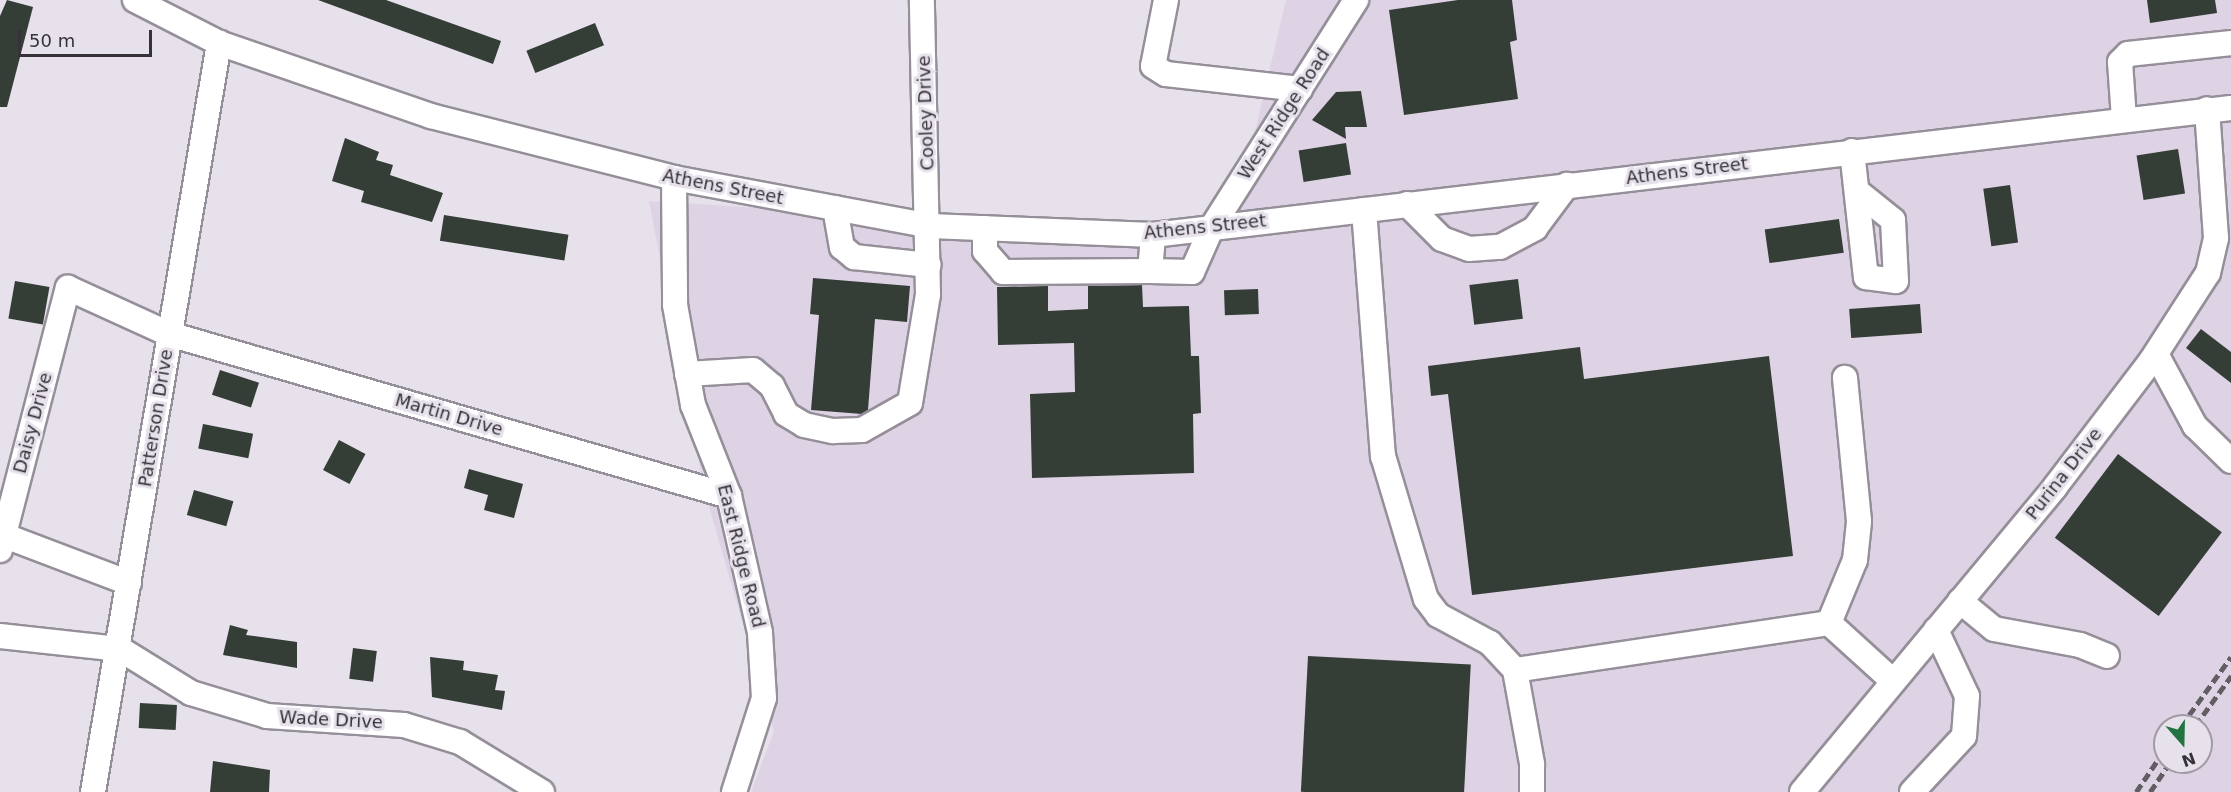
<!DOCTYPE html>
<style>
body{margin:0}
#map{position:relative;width:2231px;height:792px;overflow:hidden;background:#e7e1ec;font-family:"DejaVu Sans",sans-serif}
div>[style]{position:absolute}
.built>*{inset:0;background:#ded3e5}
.building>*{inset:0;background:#343d36;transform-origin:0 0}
.roads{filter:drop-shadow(2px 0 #958f99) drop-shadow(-2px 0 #958f99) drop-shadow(0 2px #958f99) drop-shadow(0 -2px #958f99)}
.minor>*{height:24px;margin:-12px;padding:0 12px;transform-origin:12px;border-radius:12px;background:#fff}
.rail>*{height:4.5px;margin-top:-2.25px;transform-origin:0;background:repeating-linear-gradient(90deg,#605d63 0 9px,transparent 0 13.5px)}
span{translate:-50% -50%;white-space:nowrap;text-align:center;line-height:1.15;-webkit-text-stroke:6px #e7e1ec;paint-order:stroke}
.street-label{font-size:18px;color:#353337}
.north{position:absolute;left:2153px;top:714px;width:60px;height:60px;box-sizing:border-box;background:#e7e1ec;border:2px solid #a09ba4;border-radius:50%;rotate:160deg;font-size:16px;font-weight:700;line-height:24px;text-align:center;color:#353337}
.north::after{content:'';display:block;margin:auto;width:21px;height:27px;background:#237242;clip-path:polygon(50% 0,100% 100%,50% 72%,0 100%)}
.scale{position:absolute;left:18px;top:30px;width:134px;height:27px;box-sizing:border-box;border:3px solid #353337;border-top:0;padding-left:8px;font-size:18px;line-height:21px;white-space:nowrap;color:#353337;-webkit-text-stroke:4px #e7e1ec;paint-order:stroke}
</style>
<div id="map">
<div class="built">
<div style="clip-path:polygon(evenodd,1286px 0,2231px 0,2231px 792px,751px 792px,774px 731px,705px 493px,649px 201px,1230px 238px,1286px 0,2165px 726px,2201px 726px,2201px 762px,2165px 762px,2165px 726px)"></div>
</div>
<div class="building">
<div style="clip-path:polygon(7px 0,33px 7px,7px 107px,0 107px,0 16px)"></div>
<div style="clip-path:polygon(318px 0,386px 0,501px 41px,493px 64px)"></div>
<div style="clip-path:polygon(1458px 0,1512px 0,1517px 40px,1510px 42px,1518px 99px,1404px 115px,1389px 10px)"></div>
<div style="clip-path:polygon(2147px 0,2215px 0,2217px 13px,2150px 23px)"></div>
<div style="left:595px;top:23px;width:24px;height:74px;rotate:68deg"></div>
<div style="clip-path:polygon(1361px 91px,1367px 127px,1345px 127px,1346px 139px,1312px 120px,1336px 92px)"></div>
<div style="clip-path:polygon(345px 138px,379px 152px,376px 160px,393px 165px,390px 175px,443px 193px,432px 222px,361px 202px,364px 191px,332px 181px)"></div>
<div style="left:1346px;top:143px;width:32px;height:48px;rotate:81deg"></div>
<div style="left:2178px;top:149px;width:45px;height:42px;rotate:81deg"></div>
<div style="left:2010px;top:185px;width:58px;height:27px;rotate:82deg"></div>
<div style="left:444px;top:215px;width:126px;height:26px;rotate:9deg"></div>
<div style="left:1839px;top:219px;width:34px;height:75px;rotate:82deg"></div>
<div style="clip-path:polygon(813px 278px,910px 286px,907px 322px,875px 319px,868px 410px,862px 414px,811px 410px,819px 315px,810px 314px)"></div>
<div style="left:1518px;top:279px;width:40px;height:49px;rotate:83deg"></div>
<div style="left:15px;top:281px;width:35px;height:38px;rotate:10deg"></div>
<div style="clip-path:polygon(1142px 285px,1143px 307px,1189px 306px,1191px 356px,1199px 356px,1201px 413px,1193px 414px,1194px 473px,1032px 478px,1030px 394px,1075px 392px,1074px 343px,998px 345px,997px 287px,1048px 286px,1048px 311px,1088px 309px,1088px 286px)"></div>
<div style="left:1258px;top:289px;width:25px;height:34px;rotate:88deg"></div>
<div style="left:1920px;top:304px;width:29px;height:71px;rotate:86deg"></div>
<div style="clip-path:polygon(2201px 329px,2231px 352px,2231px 383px,2186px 348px)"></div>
<div style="clip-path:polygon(1580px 347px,1584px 379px,1769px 356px,1793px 556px,1472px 595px,1448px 394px,1431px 396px,1428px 366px)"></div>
<div style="left:220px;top:370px;width:41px;height:26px;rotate:18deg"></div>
<div style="left:203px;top:424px;width:51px;height:25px;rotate:11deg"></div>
<div style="left:339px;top:440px;width:30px;height:34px;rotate:28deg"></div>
<div style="left:2118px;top:454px;width:130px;height:105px;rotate:37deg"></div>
<div style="clip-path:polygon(469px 469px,523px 484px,514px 518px,484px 510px,488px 495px,464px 488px)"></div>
<div style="left:194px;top:490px;width:41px;height:26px;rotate:16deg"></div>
<div style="clip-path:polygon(230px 625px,248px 630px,246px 635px,297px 642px,297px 668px,223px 655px)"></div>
<div style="left:353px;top:648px;width:24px;height:31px;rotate:7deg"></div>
<div style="left:1308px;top:656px;width:163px;height:136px;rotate:3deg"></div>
<div style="clip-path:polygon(430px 657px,464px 661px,463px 670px,498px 675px,495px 690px,505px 691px,502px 710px,432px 697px)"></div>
<div style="left:140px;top:703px;width:37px;height:25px;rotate:3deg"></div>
<div style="clip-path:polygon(213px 761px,270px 770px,269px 792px,210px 792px)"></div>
</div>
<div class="roads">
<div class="minor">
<div style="left:135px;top:0;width:94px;rotate:27.1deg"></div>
<div style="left:219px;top:43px;width:224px;rotate:19deg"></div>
<div style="left:431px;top:116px;width:251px;rotate:14.3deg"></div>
<div style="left:674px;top:178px;width:260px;rotate:10.6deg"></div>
<div style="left:930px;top:226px;width:223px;rotate:2.3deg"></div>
<div style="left:1153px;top:235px;width:1085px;rotate:-6.72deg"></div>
<div style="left:1166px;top:0;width:67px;rotate:101.1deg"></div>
<div style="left:1153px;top:66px;width:15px;rotate:32deg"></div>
<div style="left:1166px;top:74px;width:135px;rotate:6.4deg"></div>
<div style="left:2124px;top:119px;width:57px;rotate:-94deg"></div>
<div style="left:2120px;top:62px;width:11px;rotate:-45deg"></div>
<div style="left:2128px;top:54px;width:104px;rotate:-6.1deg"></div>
<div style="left:1852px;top:151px;width:127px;rotate:83.7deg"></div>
<div style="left:1866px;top:277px;width:30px;rotate:8deg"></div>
<div style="left:1896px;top:281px;width:61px;rotate:-92.8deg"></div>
<div style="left:1893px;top:220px;width:45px;rotate:-141.3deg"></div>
<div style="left:674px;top:178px;width:127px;rotate:89.5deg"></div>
<div style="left:675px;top:305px;width:102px;rotate:79.8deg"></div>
<div style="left:693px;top:405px;width:98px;rotate:68.4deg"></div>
<div style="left:729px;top:496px;width:140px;rotate:77.2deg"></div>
<div style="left:760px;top:633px;width:65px;rotate:86.5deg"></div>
<div style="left:764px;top:698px;width:99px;rotate:107.7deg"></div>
<div style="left:1407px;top:204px;width:49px;rotate:45deg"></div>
<div style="left:1442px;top:239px;width:29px;rotate:20deg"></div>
<div style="left:1469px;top:249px;width:31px;rotate:-4deg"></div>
<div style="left:1500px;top:247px;width:40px;rotate:-28deg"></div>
<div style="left:1535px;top:228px;width:54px;rotate:-53.3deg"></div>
<div style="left:835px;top:208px;width:40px;rotate:80deg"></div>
<div style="left:842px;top:247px;width:16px;rotate:40deg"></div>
<div style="left:854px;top:257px;width:75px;rotate:6.1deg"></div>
<div style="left:1364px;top:210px;width:247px;rotate:85.6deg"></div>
<div style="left:1383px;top:456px;width:149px;rotate:73.3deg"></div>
<div style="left:1426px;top:599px;width:20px;rotate:53deg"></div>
<div style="left:1438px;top:615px;width:59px;rotate:28.3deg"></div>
<div style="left:1490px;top:643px;width:37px;rotate:47deg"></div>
<div style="left:1515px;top:670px;width:96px;rotate:79.7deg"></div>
<div style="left:1532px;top:764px;width:28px;rotate:90deg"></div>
<div style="left:985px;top:228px;width:23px;rotate:90deg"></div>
<div style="left:985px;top:251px;width:28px;rotate:49deg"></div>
<div style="left:1003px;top:272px;width:147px;rotate:-0.4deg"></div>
<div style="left:1150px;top:271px;width:36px;rotate:-85deg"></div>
<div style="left:1150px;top:271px;width:42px;rotate:1.4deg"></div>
<div style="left:1192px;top:272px;width:49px;rotate:-66deg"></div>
<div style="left:1212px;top:227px;width:269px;rotate:-57.6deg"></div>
<div style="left:2156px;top:354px;width:82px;rotate:61.6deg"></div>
<div style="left:2195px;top:426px;width:50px;rotate:44.2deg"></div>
<div style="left:687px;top:374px;width:66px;rotate:-3.5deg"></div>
<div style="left:753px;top:370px;width:25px;rotate:40deg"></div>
<div style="left:772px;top:386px;width:31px;rotate:63deg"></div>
<div style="left:786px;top:414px;width:21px;rotate:31deg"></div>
<div style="left:804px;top:425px;width:30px;rotate:12deg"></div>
<div style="left:833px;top:431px;width:29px;rotate:-2deg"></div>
<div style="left:862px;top:430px;width:55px;rotate:-29.4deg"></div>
<div style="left:910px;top:403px;width:110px;rotate:-80.6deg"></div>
<div style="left:928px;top:294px;width:294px;rotate:-91.2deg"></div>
<div style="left:0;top:534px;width:138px;rotate:20.8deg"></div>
<div style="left:0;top:550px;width:271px;rotate:-75.5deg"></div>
<div style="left:68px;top:288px;width:111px;rotate:24.5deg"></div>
<div style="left:169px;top:334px;width:583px;rotate:16.13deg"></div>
<div style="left:1960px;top:601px;width:44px;rotate:39.5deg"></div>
<div style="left:1994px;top:629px;width:87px;rotate:10.5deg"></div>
<div style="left:2080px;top:645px;width:29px;rotate:22deg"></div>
<div style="left:1829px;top:623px;width:68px;rotate:-67.6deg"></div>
<div style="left:1855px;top:560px;width:39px;rotate:-84deg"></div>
<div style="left:1859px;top:521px;width:144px;rotate:-95.6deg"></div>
<div style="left:0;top:636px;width:121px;rotate:6.2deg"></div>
<div style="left:120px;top:649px;width:84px;rotate:31.8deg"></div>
<div style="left:191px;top:693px;width:79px;rotate:16.8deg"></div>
<div style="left:267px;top:716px;width:137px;rotate:3.8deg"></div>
<div style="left:404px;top:725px;width:59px;rotate:16.9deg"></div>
<div style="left:460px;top:742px;width:96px;rotate:31.4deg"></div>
<div style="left:1515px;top:670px;width:317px;rotate:-8.5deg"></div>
<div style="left:1829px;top:623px;width:86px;rotate:42.2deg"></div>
<div style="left:93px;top:792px;width:760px;rotate:-80.45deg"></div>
<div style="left:1802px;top:792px;width:396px;rotate:-50.3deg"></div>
<div style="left:2055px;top:487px;width:158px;rotate:-52.7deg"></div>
<div style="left:2151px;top:361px;width:105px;rotate:-57.1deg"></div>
<div style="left:2208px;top:273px;width:36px;rotate:-77deg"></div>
<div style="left:2216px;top:238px;width:129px;rotate:-94deg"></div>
<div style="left:1912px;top:792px;width:76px;rotate:-47.1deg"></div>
<div style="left:1964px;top:736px;width:40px;rotate:-85.7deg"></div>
<div style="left:1967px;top:696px;width:73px;rotate:-115.2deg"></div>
</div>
</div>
<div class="rail">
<div style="left:2181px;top:726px;width:85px;rotate:-54.1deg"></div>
<div style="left:2195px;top:726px;width:62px;rotate:-54.2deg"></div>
<div style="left:2136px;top:792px;width:52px;rotate:-56deg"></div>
<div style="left:2150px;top:792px;width:36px;rotate:-56deg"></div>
</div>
<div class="street-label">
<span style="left:926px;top:113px;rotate:-92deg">Cooley Drive</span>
<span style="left:1284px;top:114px;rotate:-57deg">West Ridge Road</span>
<span style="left:1687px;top:171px;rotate:-7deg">Athens Street</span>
<span style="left:723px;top:187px;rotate:11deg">Athens Street</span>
<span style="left:1205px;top:227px;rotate:-6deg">Athens Street</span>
<span style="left:449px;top:415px;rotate:16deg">Martin Drive</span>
<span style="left:156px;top:418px;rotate:-81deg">Patterson Drive</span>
<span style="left:33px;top:423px;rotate:-75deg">Daisy Drive</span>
<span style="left:2064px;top:474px;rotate:-52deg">Purina Drive</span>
<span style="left:741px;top:556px;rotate:76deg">East Ridge Road</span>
<span style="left:331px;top:720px;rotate:3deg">Wade Drive</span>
</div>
<div class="north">N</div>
<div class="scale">50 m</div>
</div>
